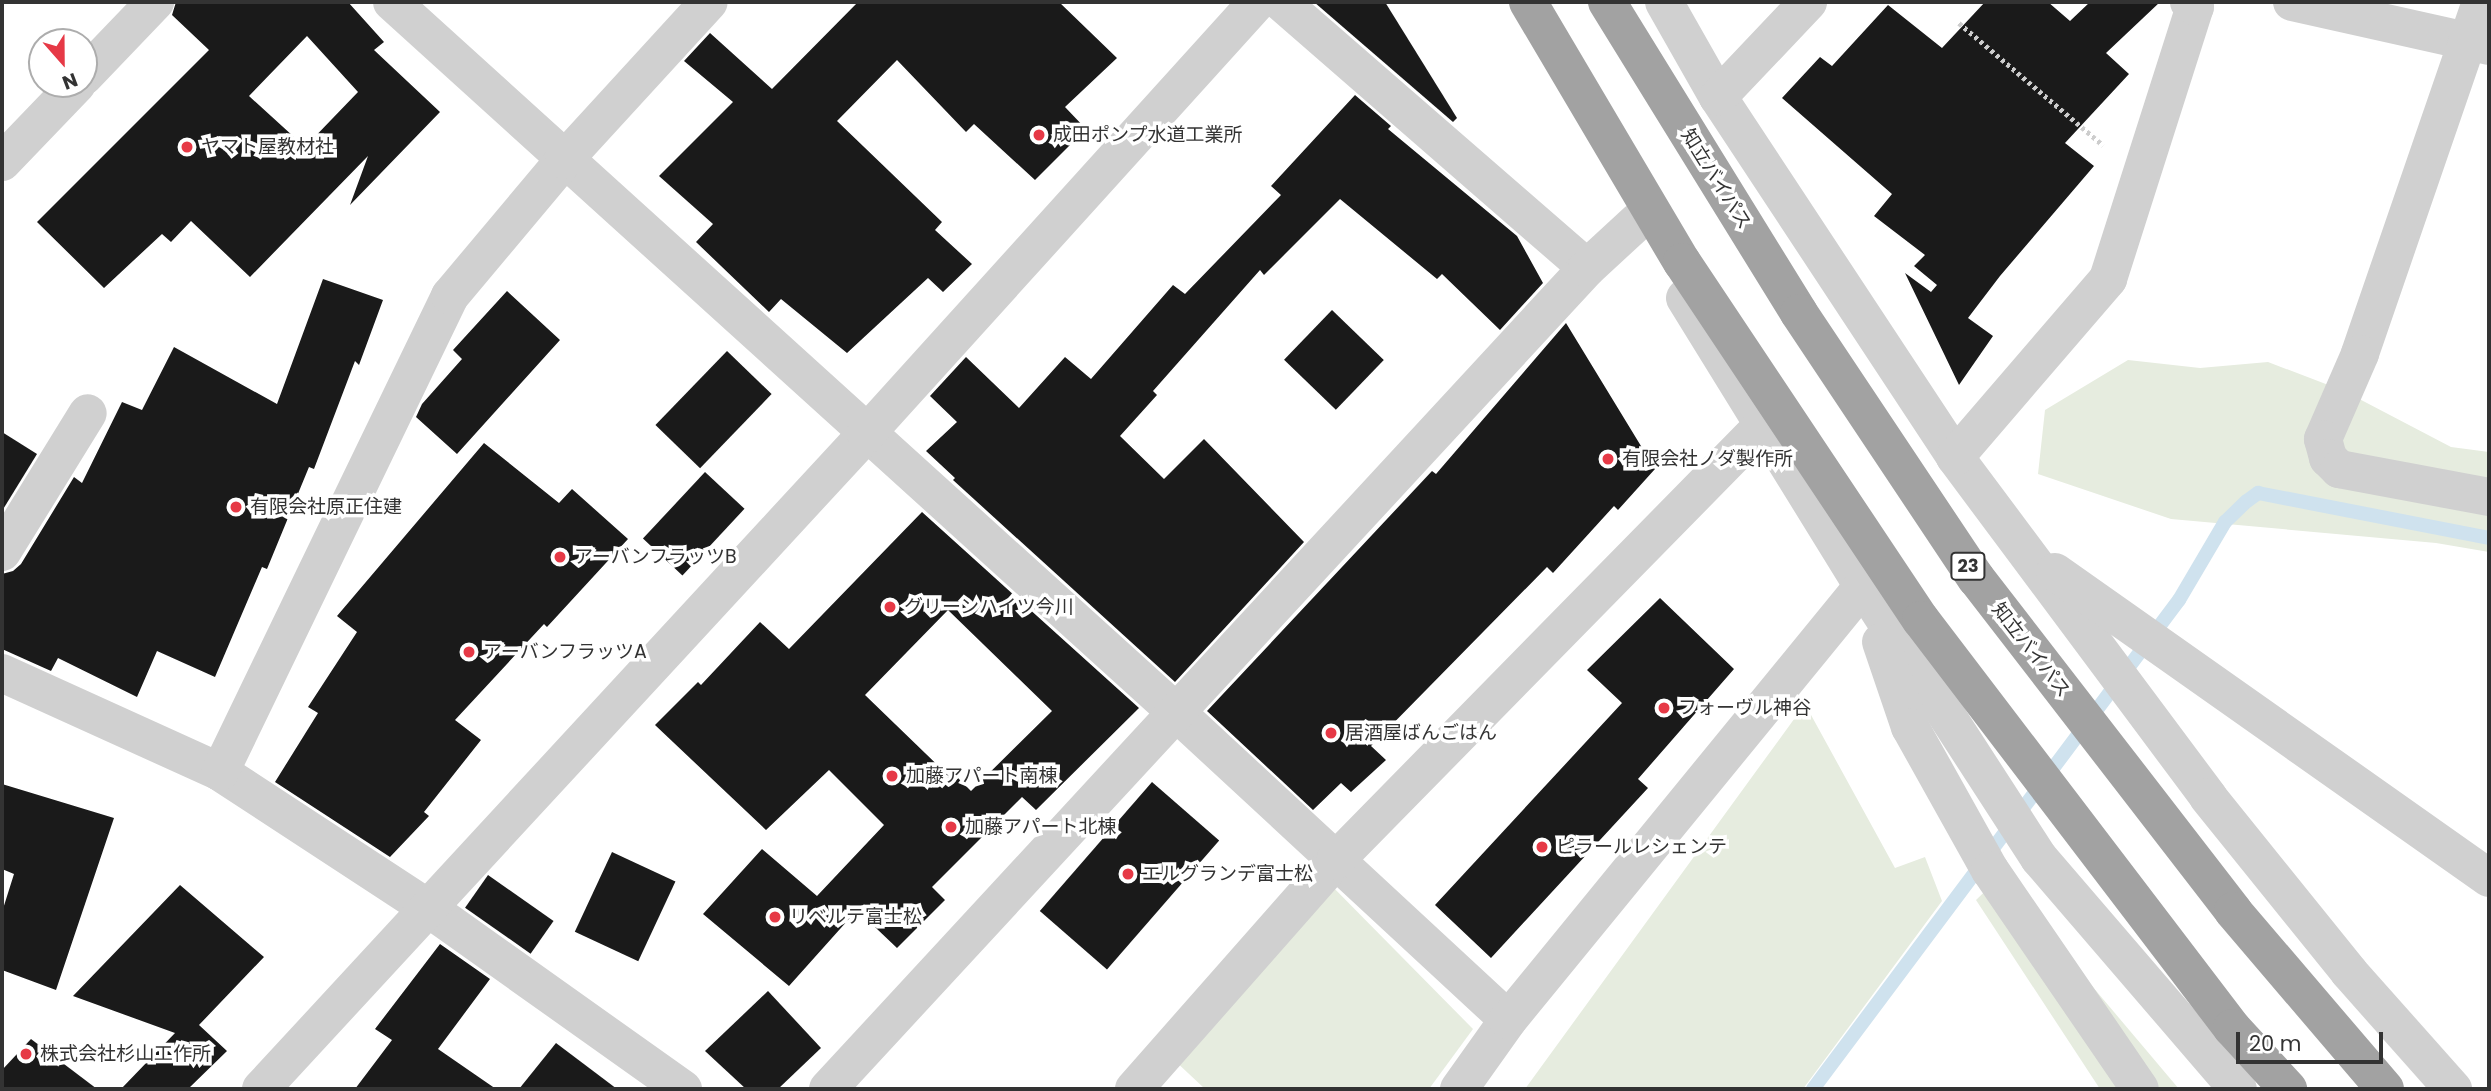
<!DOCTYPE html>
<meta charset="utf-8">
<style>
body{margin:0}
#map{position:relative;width:2491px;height:1091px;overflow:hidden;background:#fff;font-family:Poppins,"Noto Sans JP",sans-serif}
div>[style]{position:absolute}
.green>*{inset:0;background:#e6ecdf}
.stream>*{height:14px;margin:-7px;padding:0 7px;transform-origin:7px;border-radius:7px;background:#cfe2ee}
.building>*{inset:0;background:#1a1a1a;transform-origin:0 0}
.path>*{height:4.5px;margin-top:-2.25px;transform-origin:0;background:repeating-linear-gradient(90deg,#cdcdcd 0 3.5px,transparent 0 7px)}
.minor>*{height:38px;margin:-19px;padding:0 19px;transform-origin:19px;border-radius:19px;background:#d0d0d0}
.trunk>*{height:38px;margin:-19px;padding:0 19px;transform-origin:19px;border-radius:19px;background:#a2a2a2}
.dots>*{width:19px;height:19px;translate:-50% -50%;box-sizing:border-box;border:4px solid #fff;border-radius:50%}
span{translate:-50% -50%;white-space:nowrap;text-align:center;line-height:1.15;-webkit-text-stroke:7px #fff;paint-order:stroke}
.shield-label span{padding:2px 5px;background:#fff;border:2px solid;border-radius:5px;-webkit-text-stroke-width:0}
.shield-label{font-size:18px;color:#333;font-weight:700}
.poi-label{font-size:19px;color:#333}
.left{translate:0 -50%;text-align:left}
.street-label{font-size:19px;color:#333}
.frame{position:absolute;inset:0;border:4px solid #333;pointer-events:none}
.north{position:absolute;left:28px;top:28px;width:70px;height:70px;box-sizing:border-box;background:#fff;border:2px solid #adadad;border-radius:50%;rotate:159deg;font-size:19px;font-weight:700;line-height:28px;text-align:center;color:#333}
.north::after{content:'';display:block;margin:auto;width:24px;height:32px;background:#e63946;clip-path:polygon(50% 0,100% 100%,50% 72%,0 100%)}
.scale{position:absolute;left:2236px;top:1032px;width:147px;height:32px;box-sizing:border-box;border:4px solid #333;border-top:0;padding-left:9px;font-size:21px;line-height:24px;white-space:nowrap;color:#333;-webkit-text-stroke:5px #fff;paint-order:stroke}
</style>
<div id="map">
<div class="green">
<div style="clip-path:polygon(2128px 360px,2200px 368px,2268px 362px,2344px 391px,2451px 447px,2489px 452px,2489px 552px,2436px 543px,2171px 519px,2038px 474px,2045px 410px)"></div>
<div style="clip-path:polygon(1805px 704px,1895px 868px,1925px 857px,1942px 901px,1803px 1089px,1525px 1089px)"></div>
<div style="clip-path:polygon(2000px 877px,2179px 1089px,2100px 1089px,1976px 900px)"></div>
<div style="clip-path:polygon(1324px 878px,1473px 1029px,1429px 1089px,1205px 1089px,1172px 1058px)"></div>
</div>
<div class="stream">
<div style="left:1813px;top:1089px;width:611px;rotate:-53.19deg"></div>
<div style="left:2179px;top:600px;width:91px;rotate:-59.5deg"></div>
<div style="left:2225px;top:522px;width:30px;rotate:-44deg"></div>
<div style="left:2247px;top:501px;width:14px;rotate:-36deg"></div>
<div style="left:2258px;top:493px;width:235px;rotate:11deg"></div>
</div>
<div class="building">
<div style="clip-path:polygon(evenodd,176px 2px,348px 2px,384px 42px,374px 50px,440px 112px,350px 205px,368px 156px,250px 277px,191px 221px,171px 242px,162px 234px,104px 288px,37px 222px,209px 50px,172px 15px,176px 2px,307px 36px,358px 92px,305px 147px,249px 96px,307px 36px)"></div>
<div style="clip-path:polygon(858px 2px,1059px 2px,1117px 58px,1065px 107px,1086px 129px,1035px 180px,974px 124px,966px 132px,897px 60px,837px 121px,942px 222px,935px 230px,972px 264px,943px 292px,928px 278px,847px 353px,781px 299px,769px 312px,696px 242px,713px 224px,659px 176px,733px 102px,684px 61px,710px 33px,772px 89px)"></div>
<div style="clip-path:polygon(1314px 2px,1385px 2px,1457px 118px,1453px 122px)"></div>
<div style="clip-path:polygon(1985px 2px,2048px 2px,2070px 21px,2090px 2px,2160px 2px,2106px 53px,2129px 74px,2065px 143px,2094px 166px,2000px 276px,1968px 318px,1993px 336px,1959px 385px,1905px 273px,1931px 292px,1937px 285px,1914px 266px,1925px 255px,1874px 216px,1892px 194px,1782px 98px,1820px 57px,1832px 66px,1888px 5px,1942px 48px)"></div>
<div style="clip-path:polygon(1355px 95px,1391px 126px,1388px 129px,1517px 236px,1543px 283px,1500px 330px,1442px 274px,1437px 279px,1340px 199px,1264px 275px,1260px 270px,1153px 391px,1157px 395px,1120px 436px,1164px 479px,1204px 439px,1304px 542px,1175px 682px,953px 480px,955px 478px,926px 451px,957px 422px,930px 396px,966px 357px,1019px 408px,1065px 357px,1091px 379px,1173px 285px,1185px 294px,1281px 195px,1271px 186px)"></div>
<div style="clip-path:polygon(323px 279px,383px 300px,359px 365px,355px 361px,314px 469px,309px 467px,267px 569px,262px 567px,215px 677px,157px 651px,137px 697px,58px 658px,51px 671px,2px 649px,2px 574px,13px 571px,21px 564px,74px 477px,82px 483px,122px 402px,142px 410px,174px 347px,277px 404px)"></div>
<div style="clip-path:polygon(507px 291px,560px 340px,457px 454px,416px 417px,422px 404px,462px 359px,453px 350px)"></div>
<div style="left:1332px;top:310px;width:72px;height:69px;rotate:44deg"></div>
<div style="clip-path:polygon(1566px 323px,1655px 469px,1618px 510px,1614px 506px,1553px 573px,1547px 567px,1371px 746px,1386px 760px,1351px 792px,1341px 783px,1313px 810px,1207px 711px,1432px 471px,1436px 474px)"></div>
<div style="left:727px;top:351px;width:62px;height:103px;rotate:44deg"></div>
<div style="clip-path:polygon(2px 432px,37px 454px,2px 511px)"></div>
<div style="clip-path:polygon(484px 443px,559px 503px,572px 489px,628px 539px,547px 627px,544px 624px,455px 720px,481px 740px,424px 812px,429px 816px,390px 857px,275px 782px,318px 713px,308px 707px,357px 632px,337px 616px)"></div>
<div style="left:705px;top:472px;width:54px;height:91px;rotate:43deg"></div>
<div style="clip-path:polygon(evenodd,922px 512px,1139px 708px,1036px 810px,1022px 797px,932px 887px,945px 900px,897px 948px,857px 910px,789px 986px,703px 914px,762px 849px,817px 896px,884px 825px,829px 770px,766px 830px,655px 725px,698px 682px,701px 685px,760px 622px,789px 649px,922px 512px,948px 610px,1052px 711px,971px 791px,958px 778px,955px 782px,865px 695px,948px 610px)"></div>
<div style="clip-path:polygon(1660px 598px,1734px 669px,1638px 779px,1648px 788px,1491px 958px,1435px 905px,1622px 703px,1587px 670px)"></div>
<div style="left:1152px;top:782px;width:89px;height:171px;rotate:41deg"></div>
<div style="clip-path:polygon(2px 784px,114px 818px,56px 990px,2px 970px,2px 912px,14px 874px,2px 869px)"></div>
<div style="left:612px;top:852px;width:70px;height:88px;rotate:25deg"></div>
<div style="left:488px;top:875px;width:80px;height:40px;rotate:35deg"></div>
<div style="clip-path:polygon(180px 885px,264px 957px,199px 1025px,227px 1051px,188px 1089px,121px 1089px,175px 1033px,73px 996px)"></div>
<div style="clip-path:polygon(440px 944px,490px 979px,438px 1049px,496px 1089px,355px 1089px,392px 1040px,375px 1029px)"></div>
<div style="clip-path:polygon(768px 991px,821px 1048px,778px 1089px,746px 1089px,705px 1051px)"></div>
<div style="clip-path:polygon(31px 1039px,97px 1089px,2px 1089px,2px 1070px)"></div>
<div style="clip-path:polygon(556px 1043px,617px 1089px,519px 1089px)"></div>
</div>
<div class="path">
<div style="left:1959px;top:23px;width:189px;rotate:40.3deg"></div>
</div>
<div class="minor">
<div style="left:392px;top:2px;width:1059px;rotate:42.17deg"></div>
<div style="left:1177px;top:713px;width:451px;rotate:42.8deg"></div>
<div style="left:1281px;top:2px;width:405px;rotate:41deg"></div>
<div style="left:1664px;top:2px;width:109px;rotate:60.4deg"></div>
<div style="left:1718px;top:97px;width:431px;rotate:56.6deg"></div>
<div style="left:1955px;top:457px;width:424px;rotate:53.3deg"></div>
<div style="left:2208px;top:797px;width:225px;rotate:51.1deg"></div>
<div style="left:2349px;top:972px;width:157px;rotate:48.4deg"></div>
<div style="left:2292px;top:2px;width:202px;rotate:12.6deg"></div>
<div style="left:2481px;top:2px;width:372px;rotate:109deg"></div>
<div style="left:2360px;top:354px;width:93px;rotate:113.5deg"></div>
<div style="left:2323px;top:439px;width:20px;rotate:75deg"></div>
<div style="left:2328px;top:458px;width:16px;rotate:45deg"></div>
<div style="left:2339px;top:469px;width:153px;rotate:10.6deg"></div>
<div style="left:84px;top:76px;width:103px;rotate:-46.2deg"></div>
<div style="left:1718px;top:97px;width:131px;rotate:-46.5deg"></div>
<div style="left:2px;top:162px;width:108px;rotate:-46.1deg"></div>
<div style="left:1685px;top:298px;width:339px;rotate:58.3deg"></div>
<div style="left:1863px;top:586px;width:324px;rotate:57.1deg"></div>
<div style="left:2039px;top:858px;width:305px;rotate:49.3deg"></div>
<div style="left:1955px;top:457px;width:235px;rotate:-49.3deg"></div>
<div style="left:2108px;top:279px;width:286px;rotate:-72.3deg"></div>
<div style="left:2195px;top:7px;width:8px;rotate:-140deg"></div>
<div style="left:2px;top:552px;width:163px;rotate:-58.3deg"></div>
<div style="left:2055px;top:572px;width:531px;rotate:35.19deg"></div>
<div style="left:1881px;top:642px;width:90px;rotate:71.2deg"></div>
<div style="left:1910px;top:727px;width:164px;rotate:60.8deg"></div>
<div style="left:1990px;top:870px;width:265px;rotate:55.6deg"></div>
<div style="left:2px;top:673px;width:239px;rotate:24.4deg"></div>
<div style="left:220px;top:772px;width:249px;rotate:33.2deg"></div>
<div style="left:428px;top:908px;width:313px;rotate:35.4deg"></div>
<div style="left:220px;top:772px;width:529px;rotate:-64.21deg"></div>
<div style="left:450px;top:296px;width:177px;rotate:-50deg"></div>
<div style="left:564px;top:160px;width:214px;rotate:-47.5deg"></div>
<div style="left:261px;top:1089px;width:892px;rotate:-47.27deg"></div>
<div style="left:866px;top:434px;width:583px;rotate:-47.85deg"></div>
<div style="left:828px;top:1089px;width:1118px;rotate:-47.25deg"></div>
<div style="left:1587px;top:268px;width:69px;rotate:-42.7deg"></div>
<div style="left:1134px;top:1089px;width:304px;rotate:-48.6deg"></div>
<div style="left:1335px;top:861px;width:611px;rotate:-45.53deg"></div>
<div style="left:1459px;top:1089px;width:85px;rotate:-54.6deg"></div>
<div style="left:1508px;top:1020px;width:561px;rotate:-50.72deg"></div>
</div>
<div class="trunk">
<div style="left:1528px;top:2px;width:302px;rotate:59.4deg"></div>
<div style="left:1682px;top:262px;width:430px;rotate:56.3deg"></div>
<div style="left:1921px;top:620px;width:513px;rotate:52.68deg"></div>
<div style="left:2232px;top:1028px;width:83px;rotate:47.4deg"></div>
<div style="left:1607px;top:2px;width:365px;rotate:58.3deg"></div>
<div style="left:1799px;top:313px;width:319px;rotate:56.3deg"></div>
<div style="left:1976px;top:578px;width:421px;rotate:52.3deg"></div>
<div style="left:2233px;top:911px;width:234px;rotate:49.5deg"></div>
</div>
<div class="dots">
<div style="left:1039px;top:135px;background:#e63946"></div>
<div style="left:187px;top:147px;background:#e63946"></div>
<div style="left:1608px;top:459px;background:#e63946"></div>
<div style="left:236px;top:507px;background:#e63946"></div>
<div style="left:560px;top:557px;background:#e63946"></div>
<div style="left:890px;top:607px;background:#e63946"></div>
<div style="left:469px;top:652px;background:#e63946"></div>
<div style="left:1664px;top:708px;background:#e63946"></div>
<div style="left:1331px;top:733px;background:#e63946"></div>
<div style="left:892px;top:776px;background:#e63946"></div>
<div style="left:951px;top:827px;background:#e63946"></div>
<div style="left:1542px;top:847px;background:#e63946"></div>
<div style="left:1128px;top:874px;background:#e63946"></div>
<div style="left:775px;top:917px;background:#e63946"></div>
<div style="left:26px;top:1054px;background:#e63946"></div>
</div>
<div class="shield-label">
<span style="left:1968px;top:566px">23</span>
</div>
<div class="poi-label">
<span class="left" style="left:1053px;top:135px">成田ポンプ水道工業所</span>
<span class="left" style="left:201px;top:147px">ヤマト屋教材社</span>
<span class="left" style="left:1622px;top:459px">有限会社ノダ製作所</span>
<span class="left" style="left:250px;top:507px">有限会社原正住建</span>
<span class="left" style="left:574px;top:557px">アーバンフラッツB</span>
<span class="left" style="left:904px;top:607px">グリーンハイツ今川</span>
<span class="left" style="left:483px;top:652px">アーバンフラッツA</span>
<span class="left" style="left:1678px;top:708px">フォーヴル神谷</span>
<span class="left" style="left:1345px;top:733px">居酒屋ばんごはん</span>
<span class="left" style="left:906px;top:776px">加藤アパート南棟</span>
<span class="left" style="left:965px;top:827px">加藤アパート北棟</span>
<span class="left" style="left:1556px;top:847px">ピラールレシェンテ</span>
<span class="left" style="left:1142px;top:874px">エルグランデ富士松</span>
<span class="left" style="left:789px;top:917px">リベルテ富士松</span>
<span class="left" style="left:40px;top:1054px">株式会社杉山工作所</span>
</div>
<div class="street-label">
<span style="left:1716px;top:179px;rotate:58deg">知立バイパス</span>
<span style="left:2031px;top:650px;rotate:52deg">知立バイパス</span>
</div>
<div class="frame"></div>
<div class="north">N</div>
<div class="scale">20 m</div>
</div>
